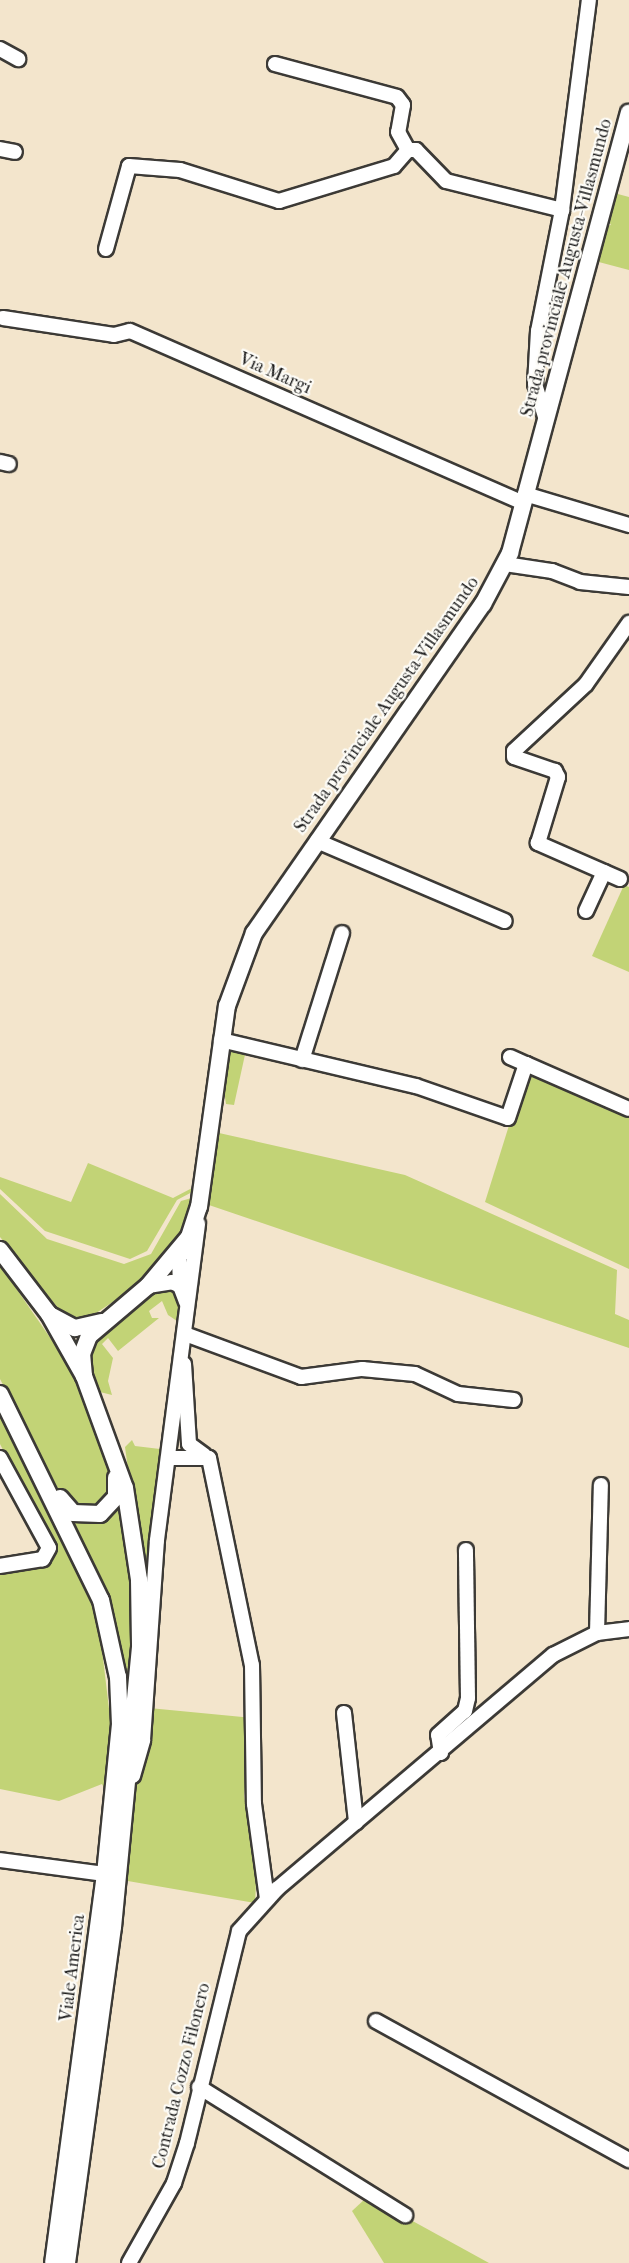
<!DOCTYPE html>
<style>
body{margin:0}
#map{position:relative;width:629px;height:2263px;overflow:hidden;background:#f3e5cc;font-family:"IM FELL French Canon",serif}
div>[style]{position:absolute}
.green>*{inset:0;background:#c2d376}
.roads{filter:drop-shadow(2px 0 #3c3a36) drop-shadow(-2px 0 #3c3a36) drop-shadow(0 2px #3c3a36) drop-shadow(0 -2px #3c3a36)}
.minor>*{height:14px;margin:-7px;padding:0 7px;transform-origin:7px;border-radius:7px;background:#fff}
.major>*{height:16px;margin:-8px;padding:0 8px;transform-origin:8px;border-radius:8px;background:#fff}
span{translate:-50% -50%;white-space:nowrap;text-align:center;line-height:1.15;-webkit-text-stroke:4.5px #fdfcf7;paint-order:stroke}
.street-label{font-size:18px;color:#1c1c1c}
</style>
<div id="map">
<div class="green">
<div style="clip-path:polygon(614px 193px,629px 197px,629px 270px,595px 261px,605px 226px,611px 225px,607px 218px)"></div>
<div style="clip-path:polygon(624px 885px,629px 887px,629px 972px,592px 956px)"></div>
<div style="clip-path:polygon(227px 1050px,246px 1050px,234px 1105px,226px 1104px,223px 1084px)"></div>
<div style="clip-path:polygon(527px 1068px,629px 1112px,629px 1269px,485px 1202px)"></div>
<div style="clip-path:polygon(219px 1133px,405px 1175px,617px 1270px,615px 1314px,629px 1320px,629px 1348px,206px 1204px)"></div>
<div style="clip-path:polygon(88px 1163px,173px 1198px,194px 1187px,194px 1191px,177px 1200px,147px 1251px,130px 1259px,45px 1231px,0 1189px,0 1177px,71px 1202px)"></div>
<div style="clip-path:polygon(0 1194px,47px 1239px,124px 1264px,151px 1254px,181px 1201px,195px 1197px,185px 1229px,146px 1280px,81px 1323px,62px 1313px,0 1237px)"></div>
<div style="clip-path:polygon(0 1265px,71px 1368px,102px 1449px,112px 1485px,109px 1500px,83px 1512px,59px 1491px,0 1379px)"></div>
<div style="clip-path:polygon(172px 1289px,181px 1299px,180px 1323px,168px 1315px,162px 1301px,149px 1311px,152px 1318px,159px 1318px,118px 1351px,108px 1338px,102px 1344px,113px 1358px,108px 1381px,112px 1395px,100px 1392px,88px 1363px,88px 1346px,155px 1290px)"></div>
<div style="clip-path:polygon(0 1414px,88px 1585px,98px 1616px,112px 1734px,107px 1794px,102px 1784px,59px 1801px,0 1789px,0 1571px,50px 1563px,55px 1554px,0 1444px)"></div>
<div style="clip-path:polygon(132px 1440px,135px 1446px,160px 1449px,165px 1443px,146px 1600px,125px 1447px)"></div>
<div style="clip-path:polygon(119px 1503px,135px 1616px,128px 1698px,120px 1651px,72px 1523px,101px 1521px)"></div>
<div style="clip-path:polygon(149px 1708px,253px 1718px,244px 1796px,257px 1864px,255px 1903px,122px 1880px,127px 1818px)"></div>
<div style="clip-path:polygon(366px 2198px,409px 2219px,489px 2263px,384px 2263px,352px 2211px)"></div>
</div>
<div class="roads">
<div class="minor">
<div style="left:0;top:49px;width:21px;rotate:29deg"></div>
<div style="left:275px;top:64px;width:126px;rotate:15.1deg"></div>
<div style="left:397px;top:97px;width:10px;rotate:53deg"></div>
<div style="left:403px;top:105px;width:27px;rotate:100deg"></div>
<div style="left:398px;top:132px;width:21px;rotate:61deg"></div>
<div style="left:0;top:149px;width:15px;rotate:11deg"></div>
<div style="left:562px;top:210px;width:212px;rotate:-82.7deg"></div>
<div style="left:106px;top:249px;width:86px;rotate:-74.5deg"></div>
<div style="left:129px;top:166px;width:51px;rotate:4.5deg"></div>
<div style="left:180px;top:170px;width:104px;rotate:17.4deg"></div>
<div style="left:279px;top:201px;width:120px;rotate:-16.9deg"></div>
<div style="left:394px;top:166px;width:21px;rotate:-49deg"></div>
<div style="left:408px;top:150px;width:8px"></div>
<div style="left:416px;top:150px;width:43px;rotate:45.9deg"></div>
<div style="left:446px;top:181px;width:120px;rotate:14deg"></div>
<div style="left:562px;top:210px;width:123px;rotate:101.2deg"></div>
<div style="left:538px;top:331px;width:53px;rotate:93.2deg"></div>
<div style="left:535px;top:384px;width:37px;rotate:73deg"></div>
<div style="left:3px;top:318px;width:112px;rotate:8.7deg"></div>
<div style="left:114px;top:335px;width:16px;rotate:-14deg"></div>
<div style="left:130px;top:331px;width:429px;rotate:23.6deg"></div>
<div style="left:0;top:462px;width:9px;rotate:13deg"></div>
<div style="left:525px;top:494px;width:109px;rotate:16.6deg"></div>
<div style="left:505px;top:564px;width:48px;rotate:8.5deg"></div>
<div style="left:552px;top:571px;width:30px;rotate:21deg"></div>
<div style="left:580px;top:582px;width:49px;rotate:5.8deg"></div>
<div style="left:317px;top:841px;width:204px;rotate:23.1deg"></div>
<div style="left:620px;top:879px;width:90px;rotate:-156.3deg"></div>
<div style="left:538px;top:843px;width:69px;rotate:-73.1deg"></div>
<div style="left:558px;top:777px;width:7px;rotate:-117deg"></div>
<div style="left:555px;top:771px;width:43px;rotate:-161.1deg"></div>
<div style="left:514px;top:757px;width:6px;rotate:-90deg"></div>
<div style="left:514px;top:751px;width:98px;rotate:-42.9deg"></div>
<div style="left:586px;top:684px;width:75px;rotate:-54.8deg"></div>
<div style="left:586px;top:911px;width:43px;rotate:-65.2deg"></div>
<div style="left:221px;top:1040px;width:200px;rotate:13.3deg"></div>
<div style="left:416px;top:1086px;width:97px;rotate:19.2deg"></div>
<div style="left:508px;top:1118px;width:57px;rotate:-71.6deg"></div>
<div style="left:526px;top:1064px;width:112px;rotate:23.6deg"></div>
<div style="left:510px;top:1057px;width:17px;rotate:24deg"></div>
<div style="left:302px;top:1060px;width:133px;rotate:-72.5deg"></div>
<div style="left:148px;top:1286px;width:24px;rotate:-9deg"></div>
<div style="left:172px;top:1282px;width:9px;rotate:27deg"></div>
<div style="left:180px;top:1286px;width:17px;rotate:69deg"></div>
<div style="left:180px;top:1286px;width:32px;rotate:-92deg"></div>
<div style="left:179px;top:1254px;width:7px;rotate:-16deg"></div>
<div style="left:185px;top:1334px;width:124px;rotate:20.3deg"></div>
<div style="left:301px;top:1377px;width:62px;rotate:-7.5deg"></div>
<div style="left:362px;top:1369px;width:53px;rotate:5.4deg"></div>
<div style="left:415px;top:1374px;width:47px;rotate:24.9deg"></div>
<div style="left:458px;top:1394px;width:56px;rotate:6.1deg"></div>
<div style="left:184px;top:1364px;width:80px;rotate:86.4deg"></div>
<div style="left:189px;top:1444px;width:19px;rotate:36deg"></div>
<div style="left:0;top:1458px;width:102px;rotate:61.4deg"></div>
<div style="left:49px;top:1548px;width:13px;rotate:119deg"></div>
<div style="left:43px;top:1559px;width:44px;rotate:170.8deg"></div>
<div style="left:168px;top:1458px;width:41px"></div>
<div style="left:209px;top:1458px;width:211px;rotate:78.3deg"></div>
<div style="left:252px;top:1665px;width:139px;rotate:89.2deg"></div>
<div style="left:254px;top:1804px;width:96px;rotate:82.2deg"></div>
<div style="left:597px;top:1633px;width:148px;rotate:-88.5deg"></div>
<div style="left:344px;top:1713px;width:110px;rotate:83.7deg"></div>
<div style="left:441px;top:1753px;width:18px;rotate:-99deg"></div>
<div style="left:438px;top:1735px;width:36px;rotate:-42deg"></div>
<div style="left:465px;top:1711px;width:13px;rotate:-77deg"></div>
<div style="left:468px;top:1698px;width:148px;rotate:-90.8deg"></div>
<div style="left:133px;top:1776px;width:37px;rotate:-74deg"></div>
<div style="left:143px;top:1740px;width:200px;rotate:-86deg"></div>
<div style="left:157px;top:1540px;width:319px;rotate:-82.6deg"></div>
<div style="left:0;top:1860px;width:106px;rotate:7.6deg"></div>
<div style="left:376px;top:2021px;width:289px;rotate:28.8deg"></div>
<div style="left:199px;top:2087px;width:243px;rotate:31.9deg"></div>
<div style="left:129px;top:2263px;width:92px;rotate:-60.6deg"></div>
<div style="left:174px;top:2183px;width:42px;rotate:-72deg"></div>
<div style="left:187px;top:2143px;width:218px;rotate:-76.2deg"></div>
<div style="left:239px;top:1931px;width:57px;rotate:-47.9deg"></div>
<div style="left:277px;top:1889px;width:362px;rotate:-40.3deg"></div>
<div style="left:553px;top:1655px;width:49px;rotate:-26.6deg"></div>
<div style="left:597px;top:1633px;width:32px;rotate:-7deg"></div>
</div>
<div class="major">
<div style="left:0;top:1250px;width:81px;rotate:52.6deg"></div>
<div style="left:49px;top:1314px;width:71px;rotate:60.6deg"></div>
<div style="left:84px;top:1376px;width:119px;rotate:69.9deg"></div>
<div style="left:125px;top:1488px;width:93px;rotate:81.3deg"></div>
<div style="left:139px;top:1580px;width:67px;rotate:89.1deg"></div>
<div style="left:140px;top:1647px;width:281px;rotate:95.5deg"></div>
<div style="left:113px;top:1927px;width:339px;rotate:97.8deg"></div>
<div style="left:52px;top:1316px;width:26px;rotate:28deg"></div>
<div style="left:75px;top:1328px;width:27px;rotate:-13deg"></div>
<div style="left:84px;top:1376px;width:22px;rotate:-95deg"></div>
<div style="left:82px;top:1354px;width:19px;rotate:-69deg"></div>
<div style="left:89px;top:1336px;width:77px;rotate:-40.3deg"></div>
<div style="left:148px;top:1286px;width:64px;rotate:-50.1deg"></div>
<div style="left:189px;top:1237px;width:32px;rotate:-72deg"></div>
<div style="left:199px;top:1207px;width:203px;rotate:-82.1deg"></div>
<div style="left:227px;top:1006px;width:78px;rotate:-69.7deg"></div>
<div style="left:254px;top:933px;width:401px;rotate:-55.2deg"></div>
<div style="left:483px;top:604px;width:58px;rotate:-62.1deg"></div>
<div style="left:510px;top:553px;width:456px;rotate:-74.9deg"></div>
<div style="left:0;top:1394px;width:229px;rotate:63.9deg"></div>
<div style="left:101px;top:1600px;width:79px;rotate:77.6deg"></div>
<div style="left:118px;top:1677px;width:47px;rotate:87.6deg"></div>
<div style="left:120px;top:1724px;width:151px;rotate:95.7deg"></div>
<div style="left:105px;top:1874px;width:392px;rotate:97.6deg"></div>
<div style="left:60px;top:1498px;width:20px;rotate:49deg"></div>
<div style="left:73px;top:1513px;width:27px;rotate:2deg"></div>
<div style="left:100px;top:1514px;width:23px;rotate:-47deg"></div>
<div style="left:116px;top:1497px;width:19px;rotate:-90deg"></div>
</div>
</div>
<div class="street-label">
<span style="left:567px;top:268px;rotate:-75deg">Strada provinciale Augusta-Villasmundo</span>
<span style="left:275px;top:374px;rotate:24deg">Via Margi</span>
<span style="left:387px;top:705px;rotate:-55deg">Strada provinciale Augusta-Villasmundo</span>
<span style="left:73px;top:1968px;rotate:-83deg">Viale America</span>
<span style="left:182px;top:2076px;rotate:-76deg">Contrada Cozzo Filonero</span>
</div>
</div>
